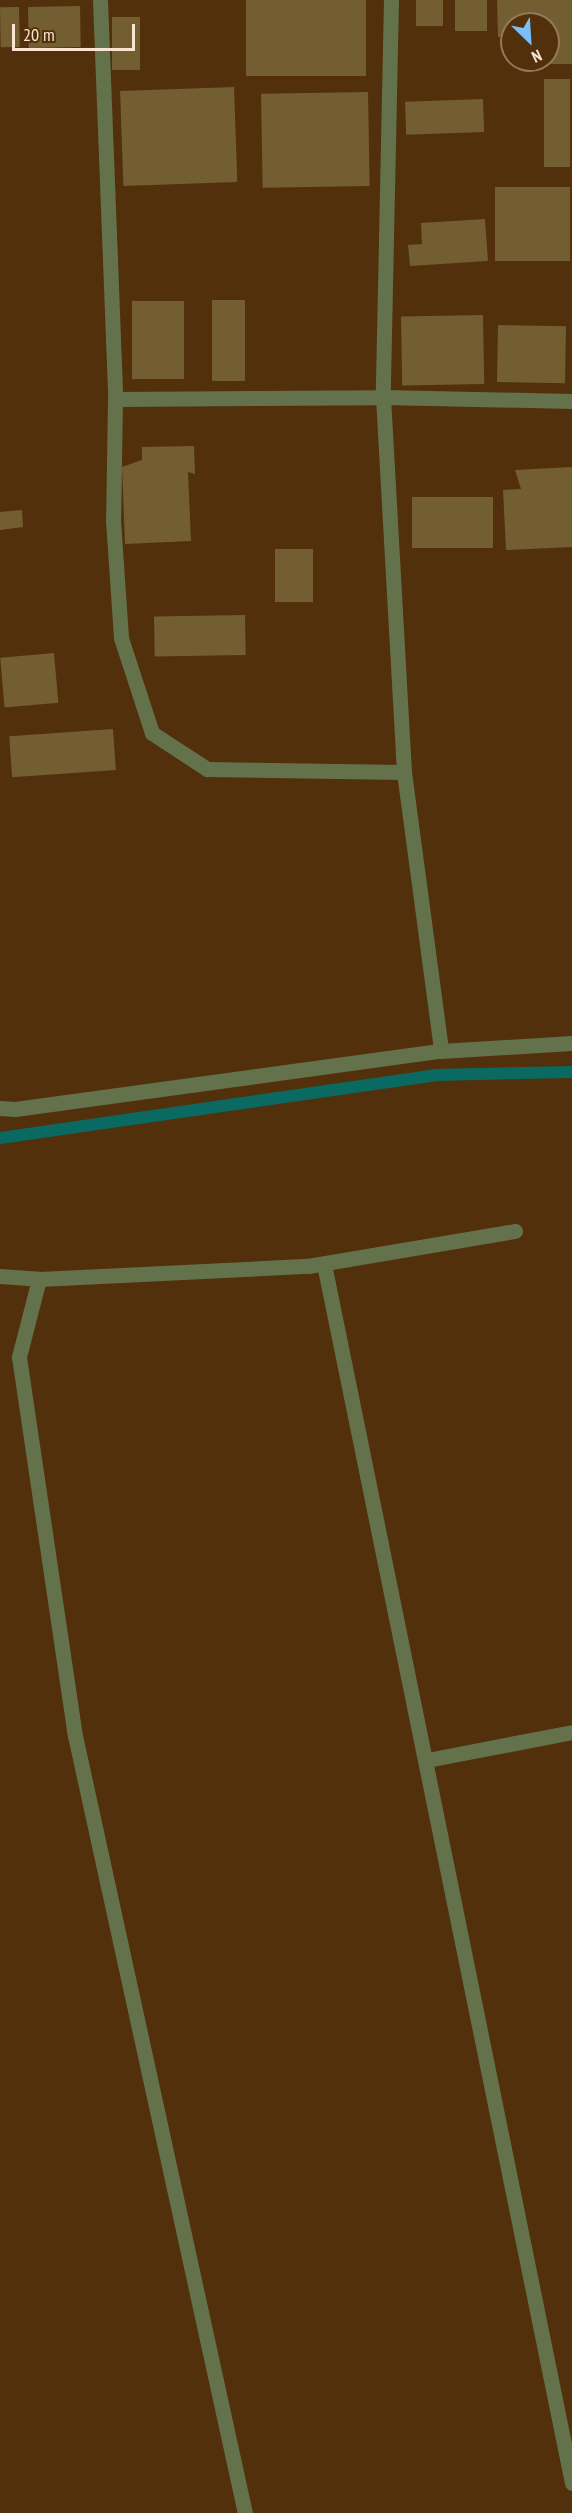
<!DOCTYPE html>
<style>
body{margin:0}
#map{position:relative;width:572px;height:2513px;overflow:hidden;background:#51300b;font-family:"PT Sans Narrow",sans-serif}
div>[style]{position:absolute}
.stream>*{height:12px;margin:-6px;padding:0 6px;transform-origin:6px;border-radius:6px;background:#0a6a61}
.building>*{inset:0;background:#735e31;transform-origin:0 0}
.minor>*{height:15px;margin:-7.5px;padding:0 7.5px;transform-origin:7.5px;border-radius:7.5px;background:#64724b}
span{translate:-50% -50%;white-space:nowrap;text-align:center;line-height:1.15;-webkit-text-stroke:6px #51300b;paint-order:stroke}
.north{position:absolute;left:500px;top:12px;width:60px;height:60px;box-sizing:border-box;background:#51300b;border:2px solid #95785b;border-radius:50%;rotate:155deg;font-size:16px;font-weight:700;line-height:24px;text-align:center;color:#fae5d2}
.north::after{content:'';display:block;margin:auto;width:21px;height:27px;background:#7abff8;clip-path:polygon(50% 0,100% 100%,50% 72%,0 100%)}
.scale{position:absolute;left:12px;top:24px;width:123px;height:27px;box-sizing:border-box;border:3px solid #fae5d2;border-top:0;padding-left:8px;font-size:18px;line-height:21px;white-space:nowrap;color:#fae5d2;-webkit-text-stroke:4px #51300b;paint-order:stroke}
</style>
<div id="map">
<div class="stream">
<div style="left:0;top:1138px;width:440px;rotate:-8.2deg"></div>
<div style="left:435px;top:1075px;width:137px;rotate:-1.3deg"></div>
</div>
<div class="building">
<div style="left:246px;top:0;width:120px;height:76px"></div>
<div style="left:416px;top:0;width:27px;height:26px"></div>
<div style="left:455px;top:0;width:32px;height:31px"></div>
<div style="clip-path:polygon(497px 0,572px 0,572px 64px,551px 64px,548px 24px,512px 24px,512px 36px,498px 37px)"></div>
<div style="left:80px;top:6px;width:41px;height:52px;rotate:89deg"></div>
<div style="left:19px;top:7px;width:40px;height:19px;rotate:89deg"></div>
<div style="left:112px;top:17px;width:28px;height:53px"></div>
<div style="left:544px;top:79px;width:26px;height:88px"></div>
<div style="left:234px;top:87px;width:95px;height:114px;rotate:88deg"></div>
<div style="left:368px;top:92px;width:94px;height:107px;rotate:89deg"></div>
<div style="left:483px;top:99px;width:33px;height:78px;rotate:88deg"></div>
<div style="left:570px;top:187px;width:74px;height:75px;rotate:90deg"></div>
<div style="clip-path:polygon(485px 219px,488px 261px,410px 266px,408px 245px,422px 244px,421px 223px)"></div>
<div style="left:212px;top:300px;width:33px;height:81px"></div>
<div style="left:132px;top:301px;width:52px;height:78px"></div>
<div style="left:483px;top:315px;width:69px;height:82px;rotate:89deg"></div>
<div style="left:498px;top:325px;width:68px;height:57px;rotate:1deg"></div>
<div style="clip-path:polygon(194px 446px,195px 474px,188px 472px,191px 541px,125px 544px,122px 467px,142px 460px,142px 447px)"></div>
<div style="clip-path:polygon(572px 467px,572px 547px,506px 550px,503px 490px,521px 489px,515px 470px)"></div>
<div style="left:412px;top:497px;width:81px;height:51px"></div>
<div style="clip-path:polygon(22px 510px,23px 527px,0 530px,0 512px)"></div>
<div style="left:313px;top:549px;width:53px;height:38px;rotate:90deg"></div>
<div style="left:245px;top:615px;width:40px;height:91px;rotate:89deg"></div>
<div style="left:54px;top:653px;width:50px;height:54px;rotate:85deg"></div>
<div style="left:113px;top:729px;width:41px;height:104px;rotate:86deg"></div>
</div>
<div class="minor">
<div style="left:100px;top:0;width:399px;rotate:87.8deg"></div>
<div style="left:115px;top:399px;width:121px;rotate:90.9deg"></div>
<div style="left:113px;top:520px;width:118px;rotate:86.1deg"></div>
<div style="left:121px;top:638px;width:100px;rotate:71.9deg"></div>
<div style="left:152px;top:733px;width:66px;rotate:33.2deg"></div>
<div style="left:207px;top:769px;width:197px;rotate:0.9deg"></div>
<div style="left:391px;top:0;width:397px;rotate:91.2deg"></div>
<div style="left:383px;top:397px;width:376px;rotate:86.8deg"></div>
<div style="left:404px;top:772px;width:281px;rotate:82.4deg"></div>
<div style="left:115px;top:399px;width:268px;rotate:-0.4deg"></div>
<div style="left:383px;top:397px;width:189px;rotate:1.2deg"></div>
<div style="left:0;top:1108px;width:15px;rotate:4deg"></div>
<div style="left:15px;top:1109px;width:430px;rotate:-7.8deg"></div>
<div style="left:441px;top:1051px;width:131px;rotate:-3.5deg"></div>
<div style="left:324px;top:1264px;width:1244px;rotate:78.5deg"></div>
<div style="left:0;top:1276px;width:39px;rotate:4deg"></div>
<div style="left:39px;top:1279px;width:269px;rotate:-2.8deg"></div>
<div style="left:308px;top:1266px;width:210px;rotate:-9.6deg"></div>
<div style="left:39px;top:1279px;width:81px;rotate:104.4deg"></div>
<div style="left:19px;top:1357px;width:378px;rotate:81.6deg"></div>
<div style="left:74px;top:1731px;width:800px;rotate:77.67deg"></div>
<div style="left:427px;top:1760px;width:148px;rotate:-10.9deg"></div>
</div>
<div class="north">N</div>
<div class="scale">20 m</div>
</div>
